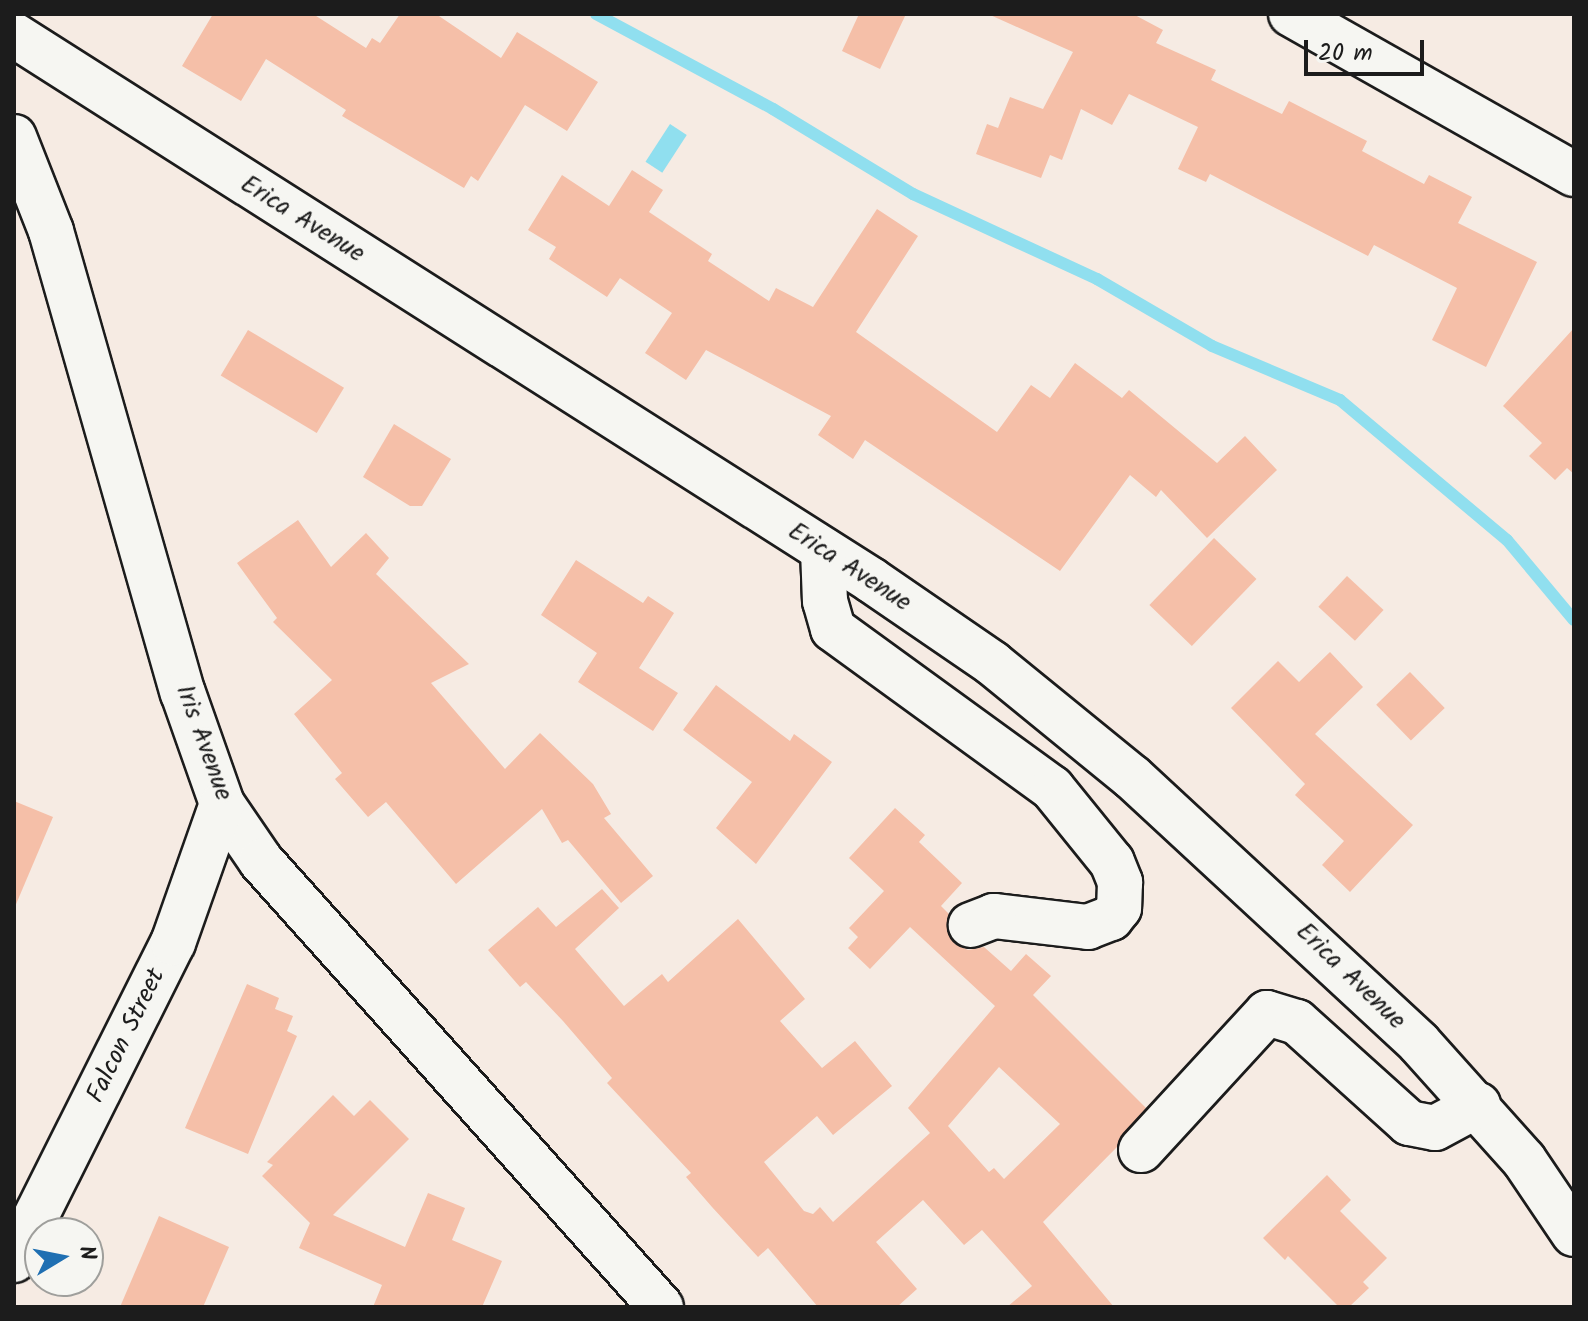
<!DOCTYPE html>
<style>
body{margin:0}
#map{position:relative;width:1588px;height:1321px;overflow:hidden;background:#f6ebe3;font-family:Kalam,sans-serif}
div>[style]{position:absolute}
.water>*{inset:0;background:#90dfef;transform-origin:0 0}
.stream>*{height:12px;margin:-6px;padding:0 6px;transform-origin:6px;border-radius:6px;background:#90dfef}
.building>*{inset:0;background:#f5bfa8;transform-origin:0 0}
.roads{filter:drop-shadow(2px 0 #1c1c1c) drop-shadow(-2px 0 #1c1c1c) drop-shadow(0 2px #1c1c1c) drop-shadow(0 -2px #1c1c1c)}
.minor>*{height:44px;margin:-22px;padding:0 22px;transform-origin:22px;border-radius:22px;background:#f6f6f2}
span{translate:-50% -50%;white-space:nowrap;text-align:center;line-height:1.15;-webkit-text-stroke:6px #f6f6f2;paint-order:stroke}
.street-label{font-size:26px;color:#1c1c1c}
.frame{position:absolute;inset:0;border:16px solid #1c1c1c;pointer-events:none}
.north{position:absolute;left:24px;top:1217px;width:80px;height:80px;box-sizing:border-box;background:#f6f6f2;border:2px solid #9f9f9c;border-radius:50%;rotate:80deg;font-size:22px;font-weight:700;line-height:32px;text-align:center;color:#1c1c1c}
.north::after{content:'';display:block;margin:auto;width:28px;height:36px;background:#1f6fb2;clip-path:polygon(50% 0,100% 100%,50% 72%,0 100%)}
.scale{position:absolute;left:1304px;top:40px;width:120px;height:36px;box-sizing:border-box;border:4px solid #1c1c1c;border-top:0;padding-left:10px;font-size:24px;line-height:28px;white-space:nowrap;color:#1c1c1c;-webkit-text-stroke:6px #f6f6f2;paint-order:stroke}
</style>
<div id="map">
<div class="water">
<div style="left:670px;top:124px;width:20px;height:45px;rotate:33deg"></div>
</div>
<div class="stream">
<div style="left:596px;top:14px;width:201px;rotate:28.2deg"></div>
<div style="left:773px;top:109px;width:164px;rotate:31.3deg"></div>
<div style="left:913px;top:194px;width:203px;rotate:24.8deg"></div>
<div style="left:1097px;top:279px;width:133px;rotate:30.2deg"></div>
<div style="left:1212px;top:346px;width:139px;rotate:22.9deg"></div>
<div style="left:1340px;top:400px;width:218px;rotate:40deg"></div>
<div style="left:1507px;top:540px;width:104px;rotate:50.1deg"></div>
</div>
<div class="building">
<div style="clip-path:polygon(213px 14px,313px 14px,366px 48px,372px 38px,380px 43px,400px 14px,436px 14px,501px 58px,517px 32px,598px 82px,567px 131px,525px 105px,478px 181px,471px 176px,464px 188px,342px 116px,346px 110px,266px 59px,241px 101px,182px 66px)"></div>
<div style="clip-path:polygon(859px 14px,906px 14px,880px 69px,842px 51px)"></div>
<div style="clip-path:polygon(988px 14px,1133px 14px,1163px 30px,1156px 43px,1216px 70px,1211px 80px,1282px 114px,1289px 101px,1367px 141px,1362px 151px,1424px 184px,1429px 175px,1472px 197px,1458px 223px,1537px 262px,1486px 367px,1432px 340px,1457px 288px,1374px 245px,1368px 256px,1210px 174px,1206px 182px,1178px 169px,1198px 127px,1129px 94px,1112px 125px,1081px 109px,1062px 160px,1050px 155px,1041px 178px,976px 154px,987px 124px,998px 128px,1010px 97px,1043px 109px,1073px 52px)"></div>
<div style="clip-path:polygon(632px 170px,663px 190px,649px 212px,712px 254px,708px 261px,769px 301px,776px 288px,813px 307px,877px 209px,918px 236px,856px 332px,997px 432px,1031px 385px,1050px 398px,1075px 363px,1122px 398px,1129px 390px,1217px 463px,1245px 436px,1277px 470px,1207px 538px,1161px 490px,1156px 497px,1130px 475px,1060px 571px,865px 440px,853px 459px,818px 435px,831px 416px,706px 350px,686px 380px,645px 353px,672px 313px,620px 278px,607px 297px,549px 259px,556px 247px,528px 230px,562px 175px,609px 206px)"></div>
<div style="clip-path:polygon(1574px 328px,1574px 474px,1567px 468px,1555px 480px,1529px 456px,1542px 443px,1503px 406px)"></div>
<div style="left:248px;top:330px;width:112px;height:53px;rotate:31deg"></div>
<div style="clip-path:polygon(394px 424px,451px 459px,422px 506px,410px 506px,363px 477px)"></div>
<div style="clip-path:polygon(298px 520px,331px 567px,366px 533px,389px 558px,376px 574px,469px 664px,431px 683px,505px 769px,540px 733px,593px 784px,611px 814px,604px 818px,653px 876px,621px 903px,568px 840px,562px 843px,542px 809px,456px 884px,386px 802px,368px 817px,335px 779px,342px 773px,294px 714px,332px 680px,273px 622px,277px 618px,237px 563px)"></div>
<div style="left:1214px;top:538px;width:59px;height:93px;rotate:44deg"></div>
<div style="clip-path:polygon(576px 560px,643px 603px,648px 596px,674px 613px,639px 668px,678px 693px,653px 731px,578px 682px,597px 653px,541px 615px)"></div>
<div style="left:1347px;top:576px;width:50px;height:42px;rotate:43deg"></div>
<div style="clip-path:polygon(1330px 652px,1363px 687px,1315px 734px,1413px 825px,1350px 892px,1322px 865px,1344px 841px,1295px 795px,1305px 784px,1231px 708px,1278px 661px,1299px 682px)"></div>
<div style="left:1410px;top:672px;width:50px;height:47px;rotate:46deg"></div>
<div style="clip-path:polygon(716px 685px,790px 741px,794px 734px,832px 762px,756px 864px,716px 828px,752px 782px,683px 730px)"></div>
<div style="clip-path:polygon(14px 801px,53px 817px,14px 909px)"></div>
<div style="clip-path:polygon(evenodd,895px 808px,925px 835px,919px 842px,962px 883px,941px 906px,949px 914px,948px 933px,955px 944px,968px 950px,984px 947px,1011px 971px,1026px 954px,1051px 976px,1033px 995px,1146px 1108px,1117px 1147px,1043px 1222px,1114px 1307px,1007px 1307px,1032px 1286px,982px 1230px,964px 1245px,923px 1200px,876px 1242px,917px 1289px,897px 1307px,818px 1307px,768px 1248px,758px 1257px,712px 1207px,686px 1177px,691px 1173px,607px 1083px,612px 1078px,563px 1021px,526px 982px,520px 987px,488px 950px,538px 907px,556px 927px,602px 889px,619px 908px,575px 949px,624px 1006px,662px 974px,668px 982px,738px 919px,805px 999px,780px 1021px,822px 1068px,855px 1041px,892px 1086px,833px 1135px,817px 1116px,764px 1162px,804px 1211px,813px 1214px,820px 1207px,833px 1222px,930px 1133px,908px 1108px,995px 1006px,910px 927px,870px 969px,848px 948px,858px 937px,849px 928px,884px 891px,849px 858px,895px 808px,999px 1067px,1060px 1124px,1004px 1179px,994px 1168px,989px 1172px,948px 1126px,999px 1067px)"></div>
<div style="clip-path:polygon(247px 984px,279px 998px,275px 1009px,293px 1016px,287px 1031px,297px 1036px,248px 1154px,185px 1128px)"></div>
<div style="clip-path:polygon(333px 1095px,354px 1116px,370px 1100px,409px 1139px,333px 1215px,405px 1247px,428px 1193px,465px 1208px,452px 1240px,502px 1261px,482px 1307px,373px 1307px,382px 1285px,299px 1248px,310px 1223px,262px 1176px,273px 1165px,267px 1162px)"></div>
<div style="clip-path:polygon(1327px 1175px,1351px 1200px,1340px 1211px,1387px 1258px,1363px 1282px,1369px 1288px,1349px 1307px,1339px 1307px,1288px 1256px,1285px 1260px,1263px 1238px)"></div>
<div style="clip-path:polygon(159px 1216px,229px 1247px,203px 1307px,120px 1307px)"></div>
</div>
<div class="roads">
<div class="minor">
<div style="left:1291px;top:14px;width:325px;rotate:29.5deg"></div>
<div style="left:14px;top:35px;width:1016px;rotate:32.45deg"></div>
<div style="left:871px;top:580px;width:147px;rotate:34.4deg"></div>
<div style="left:992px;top:663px;width:181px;rotate:39.2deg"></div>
<div style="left:1132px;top:777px;width:391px;rotate:42.8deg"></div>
<div style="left:1419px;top:1043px;width:157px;rotate:48.1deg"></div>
<div style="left:1524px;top:1160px;width:89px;rotate:56deg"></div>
<div style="left:14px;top:137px;width:101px;rotate:68.5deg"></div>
<div style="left:51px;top:231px;width:480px;rotate:74.1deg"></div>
<div style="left:183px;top:693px;width:118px;rotate:70.6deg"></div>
<div style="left:222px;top:804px;width:69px;rotate:55.6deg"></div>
<div style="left:261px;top:861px;width:599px;rotate:48.11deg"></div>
<div style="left:823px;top:550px;width:51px;rotate:87.8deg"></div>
<div style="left:825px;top:601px;width:29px;rotate:74deg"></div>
<div style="left:833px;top:629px;width:271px;rotate:36deg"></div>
<div style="left:1052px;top:788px;width:95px;rotate:51deg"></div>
<div style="left:1112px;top:862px;width:22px;rotate:68deg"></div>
<div style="left:1120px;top:882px;width:26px;rotate:92deg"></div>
<div style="left:1119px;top:908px;width:13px;rotate:129deg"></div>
<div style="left:1111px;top:918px;width:25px;rotate:159deg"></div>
<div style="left:1088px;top:927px;width:95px;rotate:-173.3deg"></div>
<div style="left:994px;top:916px;width:25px;rotate:159deg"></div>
<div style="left:1141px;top:1150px;width:186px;rotate:-47.4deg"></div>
<div style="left:1267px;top:1013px;width:31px;rotate:17deg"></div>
<div style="left:1297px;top:1022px;width:151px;rotate:42deg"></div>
<div style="left:1409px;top:1123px;width:26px;rotate:11deg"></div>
<div style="left:1435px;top:1128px;width:49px;rotate:-28.1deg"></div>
<div style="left:14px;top:1260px;width:355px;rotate:-63.4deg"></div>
<div style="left:173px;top:943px;width:147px;rotate:-70.6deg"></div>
</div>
</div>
<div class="street-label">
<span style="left:302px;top:220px;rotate:32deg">Erica Avenue</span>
<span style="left:849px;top:568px;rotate:33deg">Erica Avenue</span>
<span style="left:203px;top:743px;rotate:70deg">Iris Avenue</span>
<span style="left:1350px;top:977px;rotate:44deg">Erica Avenue</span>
<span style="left:127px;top:1036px;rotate:-64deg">Falcon Street</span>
</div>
<div class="frame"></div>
<div class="north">N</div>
<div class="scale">20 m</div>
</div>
